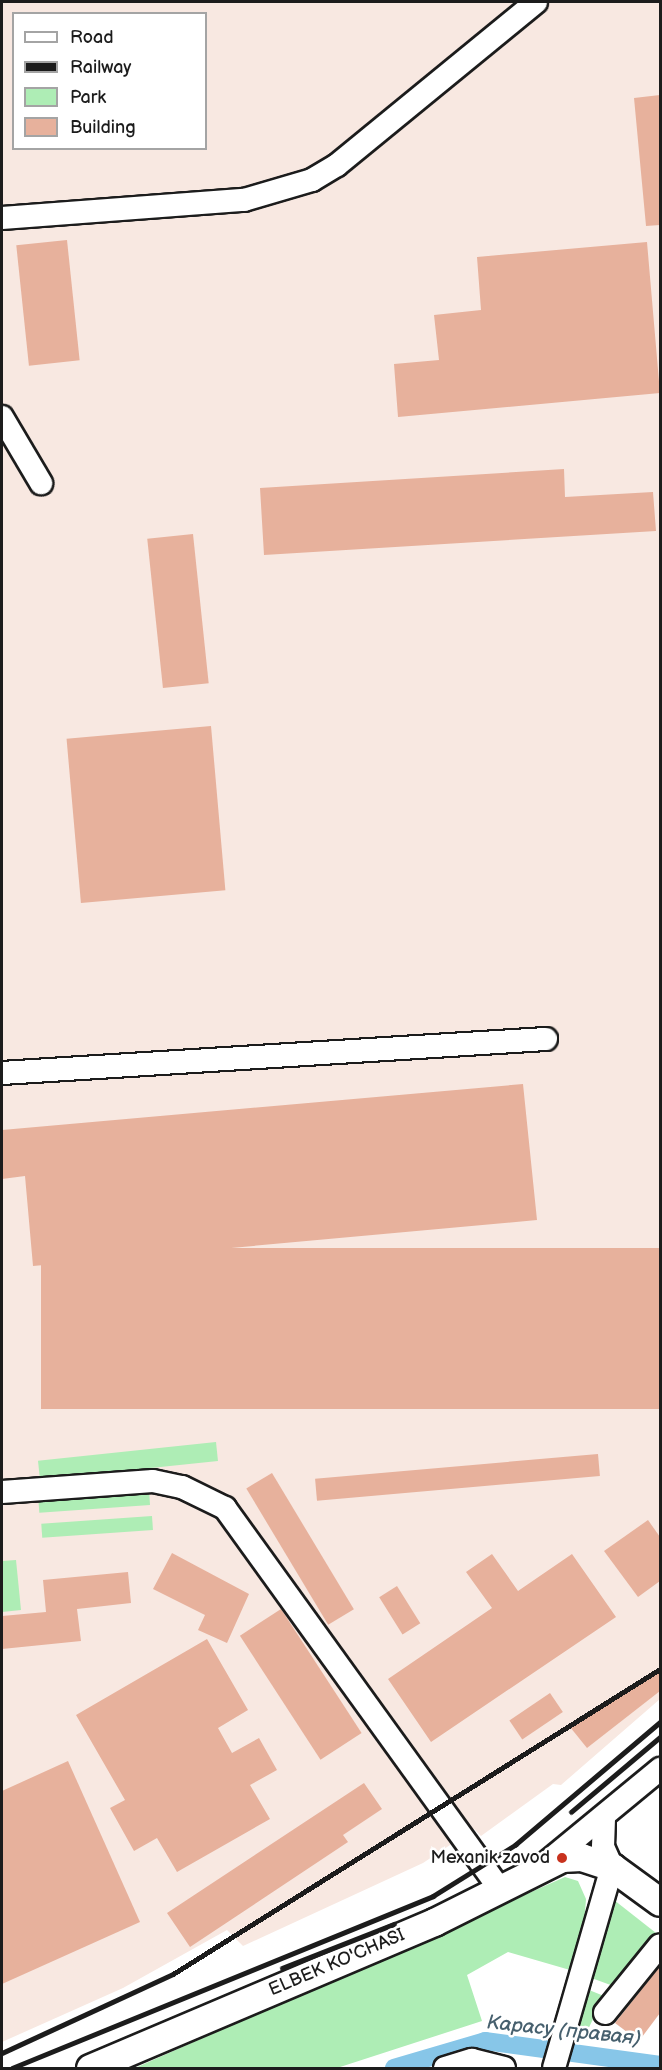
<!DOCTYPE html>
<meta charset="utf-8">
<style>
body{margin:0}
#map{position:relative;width:662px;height:2070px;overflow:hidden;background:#fff;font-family:"Balsamiq Sans",sans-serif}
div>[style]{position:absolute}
.built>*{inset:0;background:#f8e8e1}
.green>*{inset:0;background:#aeedb5;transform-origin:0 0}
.canal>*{height:18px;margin:-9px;padding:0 9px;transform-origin:9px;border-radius:9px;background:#87c6e8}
.building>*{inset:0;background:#e7b19c;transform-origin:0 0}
.roads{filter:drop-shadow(2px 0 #1c1c1c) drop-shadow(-2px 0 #1c1c1c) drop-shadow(0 2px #1c1c1c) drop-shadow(0 -2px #1c1c1c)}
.minor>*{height:22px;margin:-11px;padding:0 11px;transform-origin:11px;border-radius:11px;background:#fff}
.major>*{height:27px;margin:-13.5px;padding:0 13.5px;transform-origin:13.5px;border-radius:13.5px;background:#fff}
.rail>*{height:4.5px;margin:-2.25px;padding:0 2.25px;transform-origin:2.25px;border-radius:2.25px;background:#1c1c1c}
.dots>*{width:16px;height:16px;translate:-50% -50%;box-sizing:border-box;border:3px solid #fff;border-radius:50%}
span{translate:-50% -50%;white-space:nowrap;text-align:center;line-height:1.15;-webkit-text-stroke:5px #fff;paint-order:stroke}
.poi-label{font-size:18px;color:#1c1c1c}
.right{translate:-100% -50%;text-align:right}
.street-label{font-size:18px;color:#1c1c1c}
.water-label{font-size:20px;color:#47606e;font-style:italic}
.frame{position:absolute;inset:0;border:3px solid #1c1c1c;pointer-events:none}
.legend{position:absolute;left:12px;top:12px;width:195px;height:138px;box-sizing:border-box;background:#fff;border:2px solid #a4a4a4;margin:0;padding:8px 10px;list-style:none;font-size:18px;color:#1c1c1c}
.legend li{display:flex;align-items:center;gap:12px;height:30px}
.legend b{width:30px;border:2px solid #a4a4a4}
</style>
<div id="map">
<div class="built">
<div style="clip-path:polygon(evenodd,2px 2px,660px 2px,660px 1699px,561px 1785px,553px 1784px,481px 1836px,474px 1829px,423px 1863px,243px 1946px,227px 1930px,123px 1988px,2px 2042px,2px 2px,14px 14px,206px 14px,206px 148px,14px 148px,14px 14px)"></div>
</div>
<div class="green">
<div style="left:216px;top:1442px;width:19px;height:179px;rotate:84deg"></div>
<div style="left:149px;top:1490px;width:15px;height:111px;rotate:86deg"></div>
<div style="left:152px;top:1516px;width:14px;height:111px;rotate:86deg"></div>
<div style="clip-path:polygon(16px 1560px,21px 1610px,2px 1612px,2px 1561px)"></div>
<div style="clip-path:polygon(565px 1877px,578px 1881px,586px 1899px,584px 1926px,570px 1970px,508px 1952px,467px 1975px,482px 2021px,337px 2068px,135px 2068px)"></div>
<div style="clip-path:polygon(614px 1900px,656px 1933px,616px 1987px,586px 1976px)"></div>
<div style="clip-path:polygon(584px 1988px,604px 1996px,583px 2040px,568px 2035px)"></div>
</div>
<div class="canal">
<div style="left:394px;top:2068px;width:95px;rotate:-16.5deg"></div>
<div style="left:485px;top:2041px;width:177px;rotate:7.8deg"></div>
</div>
<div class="building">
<div style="clip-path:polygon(660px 95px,660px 225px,646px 226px,634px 98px)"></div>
<div style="left:67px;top:240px;width:121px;height:51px;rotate:84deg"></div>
<div style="clip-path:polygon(647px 242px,660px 393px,398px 417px,394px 364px,439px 360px,434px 315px,481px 310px,477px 257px)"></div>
<div style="clip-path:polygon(564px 469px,565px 497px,653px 492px,656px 531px,264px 555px,260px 488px)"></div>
<div style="left:193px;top:534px;width:150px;height:46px;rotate:84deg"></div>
<div style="left:211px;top:726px;width:165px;height:145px;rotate:85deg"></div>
<div style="clip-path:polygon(523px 1084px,537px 1220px,33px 1266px,25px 1176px,2px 1179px,2px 1130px)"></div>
<div style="left:660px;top:1248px;width:161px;height:619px;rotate:90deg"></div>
<div style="left:598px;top:1454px;width:22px;height:284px;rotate:85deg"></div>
<div style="left:272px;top:1473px;width:159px;height:30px;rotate:59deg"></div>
<div style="clip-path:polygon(648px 1520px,660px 1537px,660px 1581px,638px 1597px,604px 1551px)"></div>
<div style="clip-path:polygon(172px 1553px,249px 1594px,227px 1643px,198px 1630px,205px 1615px,153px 1589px)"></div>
<div style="clip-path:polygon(492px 1554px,518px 1591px,572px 1554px,616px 1617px,431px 1742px,388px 1679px,492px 1608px,466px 1572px)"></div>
<div style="clip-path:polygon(128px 1572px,131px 1603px,77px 1609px,81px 1641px,2px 1649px,2px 1616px,46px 1612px,43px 1580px)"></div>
<div style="left:397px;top:1586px;width:44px;height:21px;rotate:58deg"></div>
<div style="left:281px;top:1609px;width:148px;height:49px;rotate:57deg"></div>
<div style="clip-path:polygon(207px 1639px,248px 1710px,218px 1728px,232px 1753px,259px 1738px,277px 1770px,250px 1785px,270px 1819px,177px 1872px,157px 1838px,134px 1851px,110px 1808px,125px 1800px,76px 1715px)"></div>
<div style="clip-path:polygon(660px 1672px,660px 1691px,587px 1748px,570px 1727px)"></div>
<div style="left:550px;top:1693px;width:23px;height:49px;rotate:56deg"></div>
<div style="clip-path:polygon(68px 1761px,140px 1922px,2px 1984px,2px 1791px)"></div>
<div style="clip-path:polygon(364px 1783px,382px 1809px,343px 1835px,348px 1842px,190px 1947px,167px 1913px)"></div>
<div style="clip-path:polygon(660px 1966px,660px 2013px,639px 2041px,615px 2023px)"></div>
</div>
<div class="roads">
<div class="minor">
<div style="left:2px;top:218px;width:243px;rotate:-4.3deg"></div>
<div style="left:244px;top:200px;width:71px;rotate:-16.4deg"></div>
<div style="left:312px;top:180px;width:29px;rotate:-31deg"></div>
<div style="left:337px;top:165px;width:257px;rotate:-39.3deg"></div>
<div style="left:2px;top:417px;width:77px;rotate:59.4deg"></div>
<div style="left:2px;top:1073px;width:545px;rotate:-3.58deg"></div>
<div style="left:2px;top:1492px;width:151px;rotate:-4.2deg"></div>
<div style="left:153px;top:1481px;width:30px;rotate:12deg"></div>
<div style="left:182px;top:1487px;width:48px;rotate:26deg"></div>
<div style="left:225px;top:1508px;width:470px;rotate:54.2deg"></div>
<div style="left:546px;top:1863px;width:148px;rotate:-39.5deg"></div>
<div style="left:605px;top:2013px;width:87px;rotate:-51deg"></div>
<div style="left:445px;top:2068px;width:28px;rotate:-17deg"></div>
<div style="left:472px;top:2060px;width:33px;rotate:14deg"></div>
<div style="left:554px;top:2068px;width:209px;rotate:-73.9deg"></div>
<div style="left:612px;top:1867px;width:22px;rotate:-114deg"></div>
<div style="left:603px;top:1847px;width:30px;rotate:-88deg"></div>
</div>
<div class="major">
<div style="left:90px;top:2068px;width:374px;rotate:-23deg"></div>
<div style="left:434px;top:1922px;width:143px;rotate:-26.6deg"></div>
<div style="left:562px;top:1858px;width:19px;rotate:-3deg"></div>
<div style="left:581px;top:1857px;width:33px;rotate:18deg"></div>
<div style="left:612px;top:1867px;width:59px;rotate:36.1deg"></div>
</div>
</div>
<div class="rail">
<div style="left:571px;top:1812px;width:116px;rotate:-40.1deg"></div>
<div style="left:282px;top:1968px;width:120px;rotate:-21.4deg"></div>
<div style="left:2px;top:2053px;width:188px;rotate:-24.8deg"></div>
<div style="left:173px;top:1974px;width:575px;rotate:-32.06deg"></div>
<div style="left:12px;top:2068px;width:455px;rotate:-22.2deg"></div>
<div style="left:433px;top:1896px;width:97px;rotate:-31.9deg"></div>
<div style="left:515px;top:1845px;width:190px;rotate:-40.3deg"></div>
</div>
<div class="dots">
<div style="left:562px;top:1858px;background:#c8321e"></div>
</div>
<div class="poi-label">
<span class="right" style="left:550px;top:1858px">Mexanik zavod</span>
</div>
<div class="street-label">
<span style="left:337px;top:1963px;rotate:-23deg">ELBEK KO'CHASI</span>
</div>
<div class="water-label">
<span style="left:564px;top:2031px;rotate:6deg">Карасу (правая)</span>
</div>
<div class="frame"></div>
<ul class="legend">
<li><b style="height:8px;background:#fff"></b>Road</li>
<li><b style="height:8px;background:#1c1c1c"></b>Railway</li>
<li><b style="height:16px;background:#aeedb5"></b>Park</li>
<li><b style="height:16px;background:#e7b19c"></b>Building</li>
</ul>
</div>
